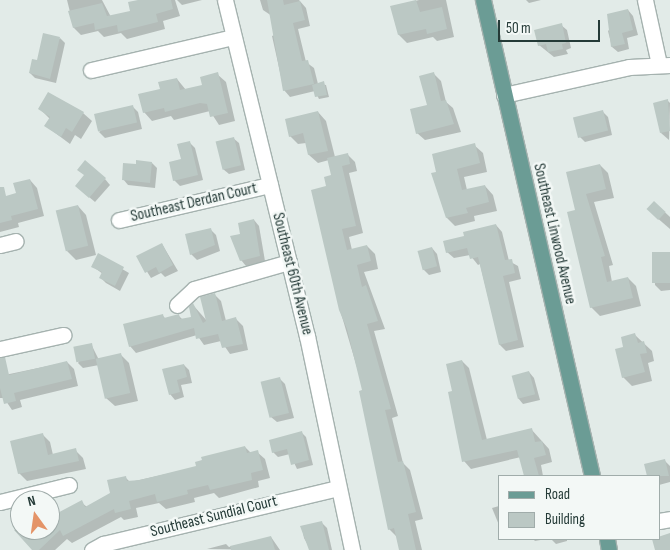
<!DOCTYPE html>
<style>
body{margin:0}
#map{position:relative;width:670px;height:550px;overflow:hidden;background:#e2ebe8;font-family:"Sofia Sans Condensed",sans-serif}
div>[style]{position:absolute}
.shadow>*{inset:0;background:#0003}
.building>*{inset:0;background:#bbc8c4;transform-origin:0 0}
.roads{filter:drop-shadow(1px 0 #a5b2af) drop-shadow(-1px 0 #a5b2af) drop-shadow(0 1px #a5b2af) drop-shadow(0 -1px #a5b2af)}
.minor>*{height:15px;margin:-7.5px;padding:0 7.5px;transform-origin:7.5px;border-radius:7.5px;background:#fff}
.major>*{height:15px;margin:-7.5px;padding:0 7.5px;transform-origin:7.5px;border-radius:7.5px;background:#6b9c95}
span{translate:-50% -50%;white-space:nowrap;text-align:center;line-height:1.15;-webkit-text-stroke:5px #f3f8f6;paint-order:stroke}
.street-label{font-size:16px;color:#243a37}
.legend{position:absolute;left:498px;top:475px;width:162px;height:65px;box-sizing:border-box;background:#f3f8f6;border:1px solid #a0acaa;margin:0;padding:6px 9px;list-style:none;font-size:15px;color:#243a37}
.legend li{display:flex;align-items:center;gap:10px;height:25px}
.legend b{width:25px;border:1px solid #a0acaa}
.north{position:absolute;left:10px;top:490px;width:50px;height:50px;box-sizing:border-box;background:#f3f8f6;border:1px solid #a0acaa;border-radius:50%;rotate:346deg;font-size:14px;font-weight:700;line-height:20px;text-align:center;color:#243a37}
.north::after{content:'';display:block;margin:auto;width:18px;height:22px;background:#e49468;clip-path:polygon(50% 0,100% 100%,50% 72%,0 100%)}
.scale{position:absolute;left:498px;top:20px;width:102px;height:22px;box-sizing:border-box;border:2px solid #243a37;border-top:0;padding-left:6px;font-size:15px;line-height:18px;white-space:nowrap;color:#243a37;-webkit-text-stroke:4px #f3f8f6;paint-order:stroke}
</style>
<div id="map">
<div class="shadow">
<div style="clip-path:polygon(67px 0,102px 0,111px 17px,131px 12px,142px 0,175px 0,180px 16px,163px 21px,165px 29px,127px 39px,121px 33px,104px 37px,98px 31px,81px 35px,74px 28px)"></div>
<div style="clip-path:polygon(177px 0,202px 0,182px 5px)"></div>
<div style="clip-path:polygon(260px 0,299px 0,306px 8px,310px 26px,298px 29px,306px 62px,314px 68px,318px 84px,326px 85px,329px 97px,319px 99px,315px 91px,290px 97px,284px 90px,272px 36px,277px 34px,272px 16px,263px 10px)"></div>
<div style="clip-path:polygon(419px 0,446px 0,454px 37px,437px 41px,433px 37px,407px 43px,399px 35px,392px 7px)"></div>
<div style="clip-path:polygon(526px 0,541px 0,529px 3px)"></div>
<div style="clip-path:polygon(628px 10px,633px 16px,638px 35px,627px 38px,629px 49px,618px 52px,612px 47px,608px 31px)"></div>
<div style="clip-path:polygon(561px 25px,567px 30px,571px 48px,566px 50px,568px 54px,554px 57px,539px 45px)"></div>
<div style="clip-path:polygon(60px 38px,65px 43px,56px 83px,35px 78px,30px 73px)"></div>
<div style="clip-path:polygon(217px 74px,226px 82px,235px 121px,219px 125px,210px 111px,174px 120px,171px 116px,152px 121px,144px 112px,161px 89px,177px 79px,186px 90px,203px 86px)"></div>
<div style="clip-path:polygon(434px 74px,441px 81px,446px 102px,453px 108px,461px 132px,425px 140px,417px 133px,428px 106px)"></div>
<div style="clip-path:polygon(668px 101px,670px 103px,669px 140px,661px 133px)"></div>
<div style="clip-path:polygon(132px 106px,138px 112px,142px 129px,105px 138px,99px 132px)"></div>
<div style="clip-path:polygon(40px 109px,83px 113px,92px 121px,81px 139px,75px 135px,70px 144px,46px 126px,50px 119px)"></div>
<div style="clip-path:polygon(602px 111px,608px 117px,612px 135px,585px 142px,579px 136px)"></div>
<div style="clip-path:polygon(318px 112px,326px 121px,335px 157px,347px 154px,355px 162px,357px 171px,349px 173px,363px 233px,349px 237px,352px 250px,367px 246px,375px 254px,378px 269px,364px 272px,385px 329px,374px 331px,398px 416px,392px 418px,403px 463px,410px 470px,423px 519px,415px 521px,422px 550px,400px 550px,397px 537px,389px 529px,364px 391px,340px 310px,328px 187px,333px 176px,329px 160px,318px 163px,309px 155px,306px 143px,298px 144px,290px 136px)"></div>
<div style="clip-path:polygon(233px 138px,239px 143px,245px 170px,229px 174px,223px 169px)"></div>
<div style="clip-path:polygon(190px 143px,195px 148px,203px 180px,180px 186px,174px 180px)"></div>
<div style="clip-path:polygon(474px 145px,483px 153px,487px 172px,464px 177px,467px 190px,485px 186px,493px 195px,497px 211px,474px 216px,475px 221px,455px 226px,447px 218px,438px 173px)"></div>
<div style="clip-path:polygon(152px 163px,157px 168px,155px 188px,128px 185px,123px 179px)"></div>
<div style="clip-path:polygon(600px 165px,608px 173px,614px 198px,594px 202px,613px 265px,609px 266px,612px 282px,628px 278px,636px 286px,641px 306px,600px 316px,591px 307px,577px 211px)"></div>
<div style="clip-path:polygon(105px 179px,110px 185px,95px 202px,82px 191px)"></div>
<div style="clip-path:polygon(30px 180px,37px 188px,44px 216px,18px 223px,19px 227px,0 232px,0 198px,17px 194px)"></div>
<div style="clip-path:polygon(654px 202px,670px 217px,670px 229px,655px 216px)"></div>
<div style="clip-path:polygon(78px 206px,86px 215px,96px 255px,76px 260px,67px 251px)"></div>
<div style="clip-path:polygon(254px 220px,259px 226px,265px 261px,246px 266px,241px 260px,242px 235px)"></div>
<div style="clip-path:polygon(496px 225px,502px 232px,509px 261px,518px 266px,521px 279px,509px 282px,524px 347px,506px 351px,500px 345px,480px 264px,478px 265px,470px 255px,454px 258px,447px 252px)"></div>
<div style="clip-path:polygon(210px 229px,216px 235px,220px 251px,197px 260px,191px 254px)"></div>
<div style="clip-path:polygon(162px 244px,178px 271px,165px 277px,161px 273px,151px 278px,138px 257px)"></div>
<div style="clip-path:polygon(432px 248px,437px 254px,441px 272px,429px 275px,423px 269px)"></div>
<div style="clip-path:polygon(670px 253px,670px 290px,661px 291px,655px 285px,654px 254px)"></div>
<div style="clip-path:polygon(98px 255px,129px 273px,120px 291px,106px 283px,101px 278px,103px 274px,92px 266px)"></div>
<div style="clip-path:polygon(214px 294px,221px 301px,226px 321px,236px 319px,243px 326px,248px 350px,230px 354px,221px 341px,204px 345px,197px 335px,136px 353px,130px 346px,163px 316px,166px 319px,179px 316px,183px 320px,193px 318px,193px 305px,208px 322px)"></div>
<div style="clip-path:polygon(635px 335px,652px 351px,654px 361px,648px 363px,652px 381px,632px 386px,623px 377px,625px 348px)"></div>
<div style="clip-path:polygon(91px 344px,99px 360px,121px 355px,129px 363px,138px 401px,115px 406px,106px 398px,99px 365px,83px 368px,78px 363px)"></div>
<div style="clip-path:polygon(462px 361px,469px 368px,487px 440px,531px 429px,549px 449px,552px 462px,541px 465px,543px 476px,525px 476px,521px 457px,471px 469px,464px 461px,454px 392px)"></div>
<div style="clip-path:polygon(67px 362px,74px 369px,78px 386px,20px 400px,22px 407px,12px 410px,4px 398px,0 398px,0 376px)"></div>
<div style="clip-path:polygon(184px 365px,189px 370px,192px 383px,181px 385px,184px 397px,175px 400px,170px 394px)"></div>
<div style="clip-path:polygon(529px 372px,534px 378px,540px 400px,523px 404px,518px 398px)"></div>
<div style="clip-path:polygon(280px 379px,285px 384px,294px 418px,277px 422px,271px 417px)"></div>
<div style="clip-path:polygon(302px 433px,306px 437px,313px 465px,297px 469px,290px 454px,278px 457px,273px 452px)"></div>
<div style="clip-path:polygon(42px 434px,50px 442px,53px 455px,75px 450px,83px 458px,86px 469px,27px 481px,19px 473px)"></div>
<div style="clip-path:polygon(245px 447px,251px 453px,257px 452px,265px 459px,270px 478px,258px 481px,259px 487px,219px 498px,214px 493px,194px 498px,195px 502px,166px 509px,159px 503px,136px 508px,138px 517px,124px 520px,121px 517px,72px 543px,67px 539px,55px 550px,34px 550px,14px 528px,20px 523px,20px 530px,50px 530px,50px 519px,81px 502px,87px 507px,112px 494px,125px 477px,130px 482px,198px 467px)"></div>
<div style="clip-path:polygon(665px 461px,670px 466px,670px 482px,659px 485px,659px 476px,648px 476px,646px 465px)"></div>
<div style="clip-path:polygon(499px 506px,499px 525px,492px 508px)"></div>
<div style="clip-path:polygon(321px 522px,327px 528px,332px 550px,311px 550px,304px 538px,302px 527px)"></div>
<div style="clip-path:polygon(271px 537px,280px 550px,207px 549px,226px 544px,229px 547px)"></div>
<div style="clip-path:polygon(533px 539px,546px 539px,535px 541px)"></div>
<div style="clip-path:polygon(551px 539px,567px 539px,567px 541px,556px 544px)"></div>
</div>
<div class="building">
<div style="clip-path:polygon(138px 0,171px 0,173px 9px,156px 14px,158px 22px,118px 32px,117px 25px,95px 30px,94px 23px,73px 28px,68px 11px,102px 3px,107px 16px,130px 11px,128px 2px)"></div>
<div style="clip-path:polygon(267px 0,283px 0,284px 5px,300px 1px,305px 20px,293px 23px,302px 61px,308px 60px,314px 84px,283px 91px)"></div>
<div style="clip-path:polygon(416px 0,420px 12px,442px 7px,447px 29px,427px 34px,426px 29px,398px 35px,390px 6px)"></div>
<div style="clip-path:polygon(628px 9px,633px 30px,622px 33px,625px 44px,611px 47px,607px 14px)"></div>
<div style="clip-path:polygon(562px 23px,566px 43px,562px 44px,563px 49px,548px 52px,546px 44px,538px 46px,534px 30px)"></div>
<div style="clip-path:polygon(43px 33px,60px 37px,50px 79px,29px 73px,32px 59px,37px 60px)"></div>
<div style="clip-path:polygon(218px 72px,228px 113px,210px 117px,207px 104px,200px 103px,165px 112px,164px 108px,143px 113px,138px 94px,160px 89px,158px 82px,177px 78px,180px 90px,202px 85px,200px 77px)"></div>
<div style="clip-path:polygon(434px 72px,441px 101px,446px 100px,454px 124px,416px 134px,410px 109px,427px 105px,419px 76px)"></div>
<div style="clip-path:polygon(324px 81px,327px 95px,315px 97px,312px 85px)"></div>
<div style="clip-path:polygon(48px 92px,84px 112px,72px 132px,66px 128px,61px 137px,44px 126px,50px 117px,38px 109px)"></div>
<div style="clip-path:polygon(668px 99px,670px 131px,660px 133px,653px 103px)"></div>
<div style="left:133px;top:105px;width:18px;height:40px;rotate:77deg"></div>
<div style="left:603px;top:110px;width:21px;height:31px;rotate:76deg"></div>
<div style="clip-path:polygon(318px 111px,328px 151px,308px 155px,303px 133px,289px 137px,285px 119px)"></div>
<div style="left:234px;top:137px;width:29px;height:19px;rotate:76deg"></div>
<div style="clip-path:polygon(190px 141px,198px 175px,173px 181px,169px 162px,181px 159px,177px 144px)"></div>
<div style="clip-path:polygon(475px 143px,480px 163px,457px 169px,462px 190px,485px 185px,489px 202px,466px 208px,468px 213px,446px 218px,431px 173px,436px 172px,432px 154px)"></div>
<div style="clip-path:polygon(348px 153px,350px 164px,342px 166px,356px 226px,342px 229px,347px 250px,367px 245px,371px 261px,357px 265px,362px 287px,366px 285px,378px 321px,367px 324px,391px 409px,385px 410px,398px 462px,403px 461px,416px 512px,408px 514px,416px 550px,399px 550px,394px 528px,388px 530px,359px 391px,362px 390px,347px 329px,339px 310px,311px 190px,326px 186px,324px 177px,331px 175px,327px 158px)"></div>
<div style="clip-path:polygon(85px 160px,106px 178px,89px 198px,75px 186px,84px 175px,77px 170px)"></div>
<div style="clip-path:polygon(136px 160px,152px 162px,150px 183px,122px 180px,123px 163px,136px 164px)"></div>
<div style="clip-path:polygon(600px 164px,606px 189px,586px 194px,605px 256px,601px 257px,607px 282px,628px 277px,633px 298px,590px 308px,567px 212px,575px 210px,566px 172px)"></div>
<div style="clip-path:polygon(30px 179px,38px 209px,11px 216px,12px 220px,0 223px,0 187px,4px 187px,6px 196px,16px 193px,13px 183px)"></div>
<div style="left:654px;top:201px;width:16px;height:11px;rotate:43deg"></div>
<div style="left:78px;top:205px;width:42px;height:23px;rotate:76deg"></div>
<div style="clip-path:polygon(254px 219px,260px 256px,240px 261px,230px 236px,240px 234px,238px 223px)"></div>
<div style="clip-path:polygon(496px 224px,505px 260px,512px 259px,515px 273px,503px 276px,518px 340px,499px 345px,478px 257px,470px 259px,467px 248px,446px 253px,443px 241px,464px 236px,463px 232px)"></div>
<div style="clip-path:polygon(211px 228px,215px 245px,190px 255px,185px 234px)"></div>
<div style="clip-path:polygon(162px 243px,173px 265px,159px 273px,156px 267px,145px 273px,136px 256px)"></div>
<div style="left:432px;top:247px;width:20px;height:15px;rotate:75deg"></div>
<div style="left:670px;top:252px;width:31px;height:18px;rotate:90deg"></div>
<div style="clip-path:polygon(98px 253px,124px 267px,115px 286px,99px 278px,102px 272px,91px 267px)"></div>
<div style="clip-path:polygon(215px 293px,222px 321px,236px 317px,243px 344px,222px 348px,218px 334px,196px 339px,194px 328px,129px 347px,123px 324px,163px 314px,164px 318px,179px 314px,180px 319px,191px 317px,189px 307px,193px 303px,203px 323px,206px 321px,200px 297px)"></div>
<div style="clip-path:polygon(635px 333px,638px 343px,644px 341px,647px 353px,640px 354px,645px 372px,622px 378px,615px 349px,623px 347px,621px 337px)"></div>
<div style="left:92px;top:343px;width:16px;height:19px;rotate:79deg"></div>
<div style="left:121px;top:353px;width:41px;height:26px;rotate:77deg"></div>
<div style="clip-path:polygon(5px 357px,9px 375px,67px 361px,72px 379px,14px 393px,16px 401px,4px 404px,0 388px,0 358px)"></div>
<div style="clip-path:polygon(462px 360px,482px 440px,532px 428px,535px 442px,542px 441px,546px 455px,534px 458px,539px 476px,524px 476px,517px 450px,462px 462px,448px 392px,452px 391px,446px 364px)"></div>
<div style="clip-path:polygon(184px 364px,187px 377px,177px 380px,180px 392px,169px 395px,162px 369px)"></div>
<div style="left:529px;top:371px;width:24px;height:18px;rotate:75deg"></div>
<div style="left:280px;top:377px;width:37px;height:20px;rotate:76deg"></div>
<div style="clip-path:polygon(302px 431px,309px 460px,291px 465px,287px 449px,272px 453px,269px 440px)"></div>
<div style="clip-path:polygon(43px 433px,48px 455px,76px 448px,79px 461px,18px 474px,10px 441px)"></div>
<div style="clip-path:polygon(245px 446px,247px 453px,258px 450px,263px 470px,251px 473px,252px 480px,210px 490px,208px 485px,187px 490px,188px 494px,157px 502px,155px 494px,129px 501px,131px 509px,115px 513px,114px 509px,63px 536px,60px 530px,39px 550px,32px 550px,14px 530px,50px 530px,50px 517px,82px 500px,85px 507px,110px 493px,107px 480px,126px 476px,127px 481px,140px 480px,196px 466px,195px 462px,202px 460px,201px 457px)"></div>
<div style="clip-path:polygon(665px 459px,669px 476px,647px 476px,644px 464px)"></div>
<div style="clip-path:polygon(322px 521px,329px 550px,309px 550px,300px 526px)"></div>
<div style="clip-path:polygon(670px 533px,670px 550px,655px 550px,652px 539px)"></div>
<div style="clip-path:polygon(271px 536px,275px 550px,231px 550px,230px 546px)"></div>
</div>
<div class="roads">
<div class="minor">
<div style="left:225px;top:0;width:346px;rotate:76.3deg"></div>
<div style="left:307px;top:336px;width:219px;rotate:78.1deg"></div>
<div style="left:645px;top:0;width:66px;rotate:77.7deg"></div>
<div style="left:91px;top:70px;width:146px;rotate:-13.1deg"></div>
<div style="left:504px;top:95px;width:128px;rotate:-12.6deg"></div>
<div style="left:629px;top:67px;width:41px;rotate:-2.8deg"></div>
<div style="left:119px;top:220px;width:155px;rotate:-13.1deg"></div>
<div style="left:0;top:245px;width:16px;rotate:-14deg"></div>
<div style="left:177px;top:305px;width:23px;rotate:-43deg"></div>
<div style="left:194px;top:289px;width:99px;rotate:-15.9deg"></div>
<div style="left:0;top:349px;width:65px;rotate:-12.5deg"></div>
<div style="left:0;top:502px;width:71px;rotate:-13.8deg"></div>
<div style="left:659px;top:521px;width:11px;rotate:-10deg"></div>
<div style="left:92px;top:550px;width:13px;rotate:-29deg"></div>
<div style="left:103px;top:544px;width:242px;rotate:-13.4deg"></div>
</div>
<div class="major">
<div style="left:483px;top:0;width:488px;rotate:77.1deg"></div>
<div style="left:607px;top:539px;width:11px;rotate:80deg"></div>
</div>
</div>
<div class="street-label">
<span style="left:194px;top:203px;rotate:-13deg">Southeast Derdan Court</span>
<span style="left:554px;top:234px;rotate:77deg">Southeast Linwood Avenue</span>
<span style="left:292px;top:274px;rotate:76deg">Southeast 60th Avenue</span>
<span style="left:214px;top:517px;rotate:-14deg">Southeast Sundial Court</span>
</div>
<ul class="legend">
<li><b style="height:6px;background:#6b9c95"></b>Road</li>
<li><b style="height:14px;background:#bbc8c4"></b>Building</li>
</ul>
<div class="north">N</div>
<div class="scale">50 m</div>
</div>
